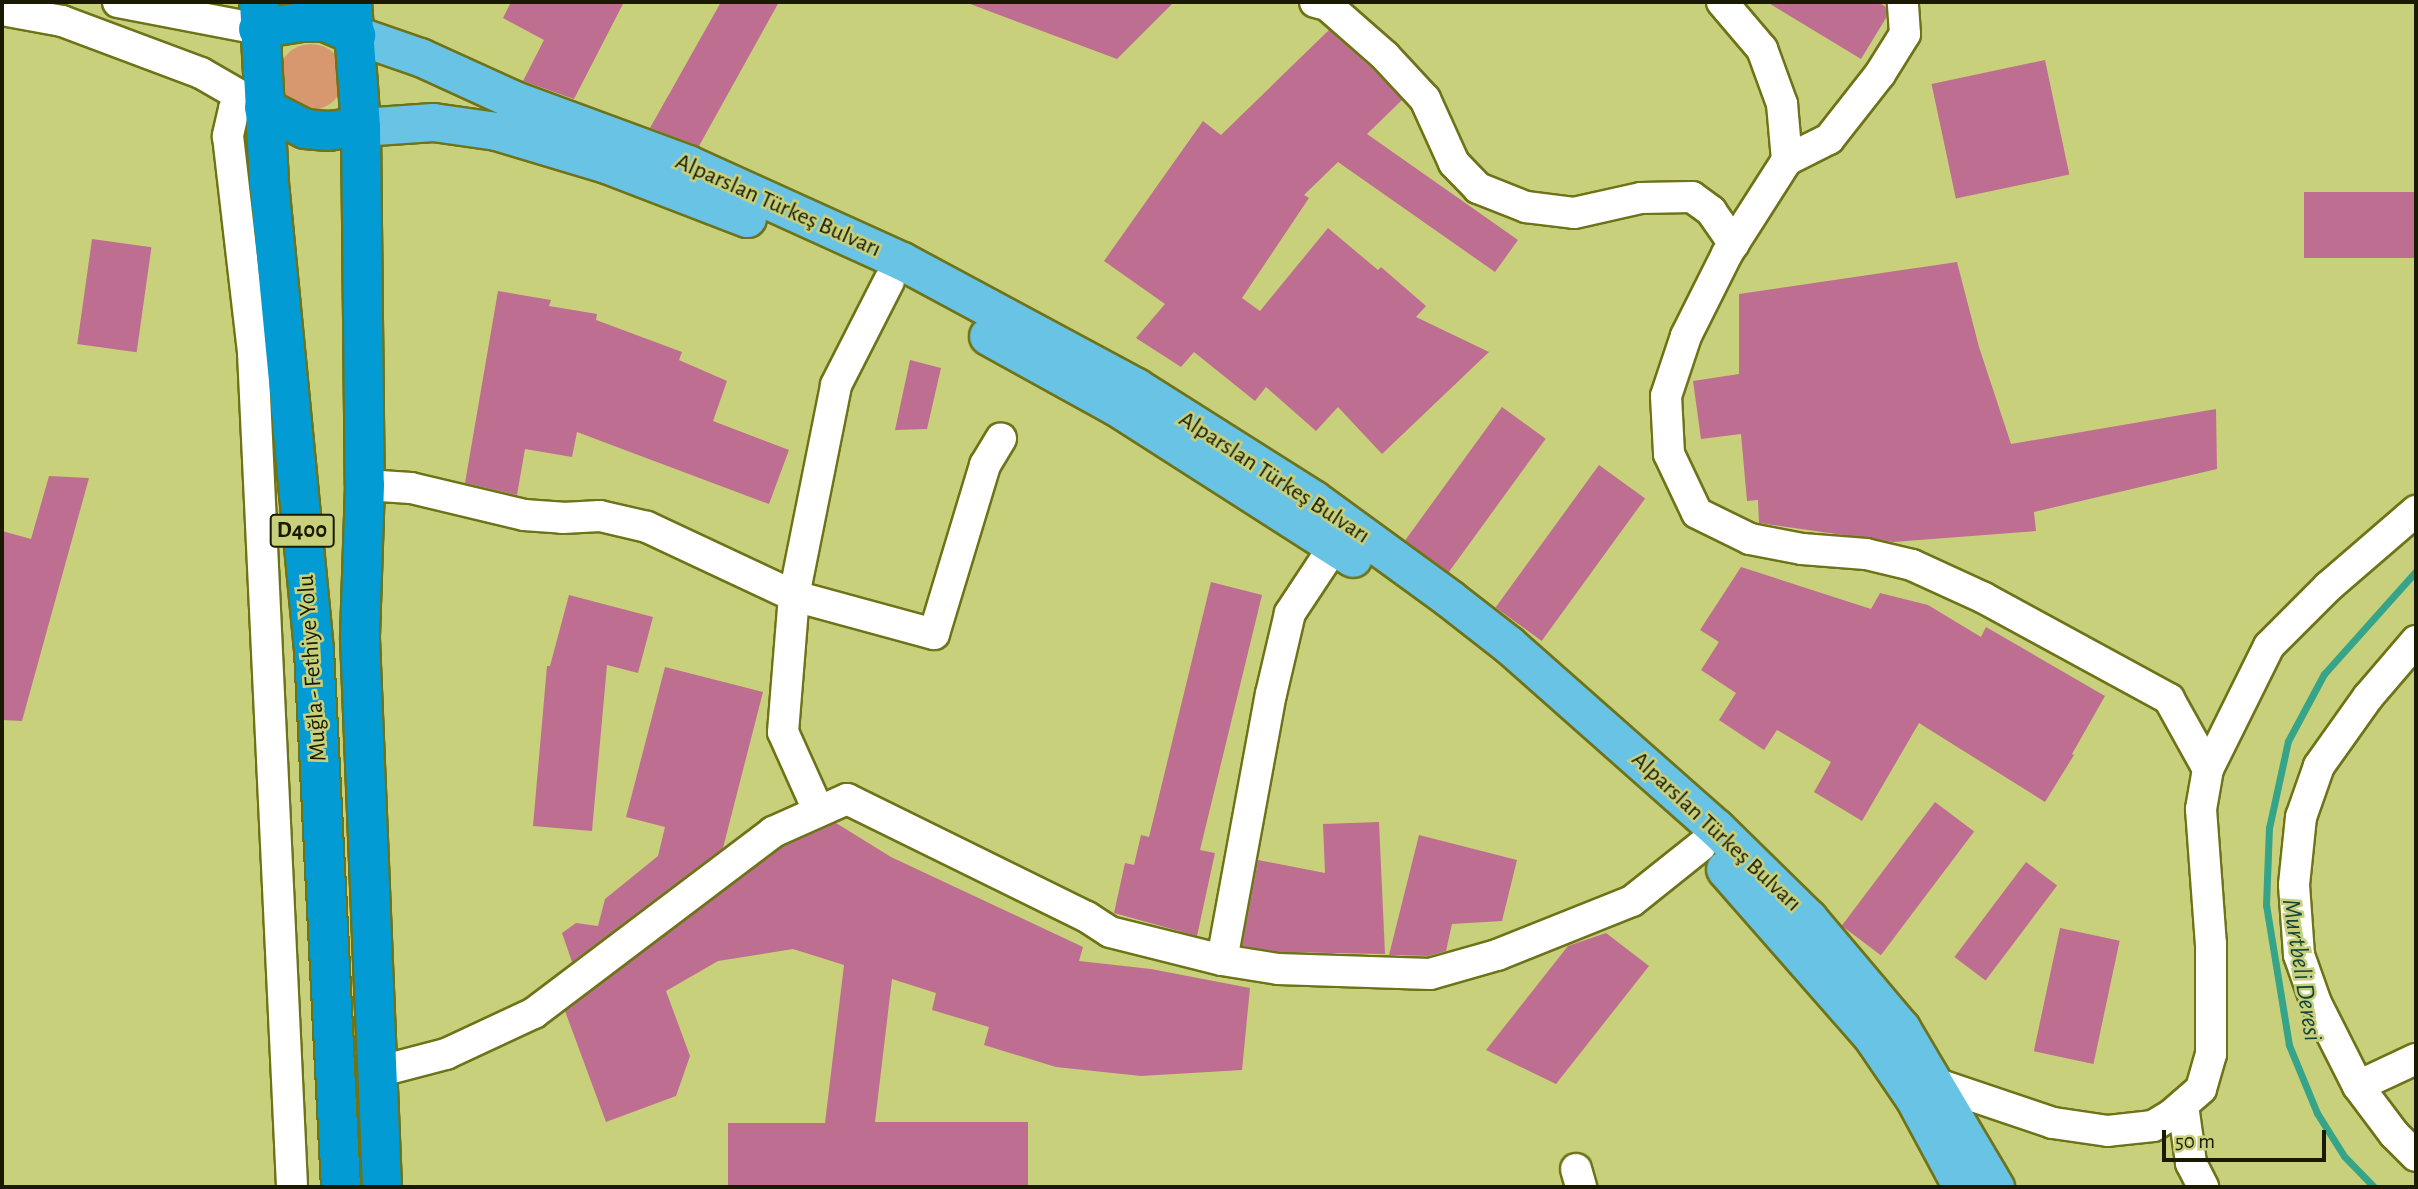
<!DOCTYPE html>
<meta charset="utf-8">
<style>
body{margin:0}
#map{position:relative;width:2418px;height:1189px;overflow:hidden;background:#c9d07b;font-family:"Alegreya Sans",sans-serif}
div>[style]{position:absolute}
.green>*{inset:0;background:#d7976f}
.round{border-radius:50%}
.stream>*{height:7px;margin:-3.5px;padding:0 3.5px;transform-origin:3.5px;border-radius:3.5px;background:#36a488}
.building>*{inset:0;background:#be6e91;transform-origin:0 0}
.roads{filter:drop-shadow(2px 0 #6e7318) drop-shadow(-2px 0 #6e7318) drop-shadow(0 2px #6e7318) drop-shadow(0 -2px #6e7318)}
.minor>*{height:30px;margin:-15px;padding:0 15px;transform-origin:15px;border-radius:15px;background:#fff}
.major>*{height:37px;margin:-18.5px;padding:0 18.5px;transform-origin:18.5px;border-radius:18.5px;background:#68c3e5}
.highway>*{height:38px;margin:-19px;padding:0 19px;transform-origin:19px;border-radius:19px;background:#039bd3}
span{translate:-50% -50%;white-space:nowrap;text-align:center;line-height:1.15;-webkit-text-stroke:5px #c9d07b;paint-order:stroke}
.shield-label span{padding:2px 5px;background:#c9d07b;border:2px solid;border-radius:5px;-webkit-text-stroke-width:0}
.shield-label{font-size:23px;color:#191a01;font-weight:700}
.street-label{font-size:24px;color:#191a01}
.water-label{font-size:26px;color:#154438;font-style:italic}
.frame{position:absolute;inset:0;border:4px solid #191a01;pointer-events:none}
.scale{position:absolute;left:2162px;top:1130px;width:164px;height:32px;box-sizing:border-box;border:4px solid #191a01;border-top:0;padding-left:9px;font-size:21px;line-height:24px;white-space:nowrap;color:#191a01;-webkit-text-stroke:5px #c9d07b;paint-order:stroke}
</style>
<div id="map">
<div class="green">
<div class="round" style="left:278px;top:44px;width:66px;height:66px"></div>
</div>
<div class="stream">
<div style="left:2374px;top:1187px;width:43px;rotate:-134.1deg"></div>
<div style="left:2344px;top:1156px;width:51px;rotate:-122.1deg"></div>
<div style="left:2317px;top:1113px;width:74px;rotate:-112.4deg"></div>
<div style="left:2289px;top:1045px;width:142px;rotate:-99.3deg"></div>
<div style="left:2266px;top:905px;width:77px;rotate:-87.8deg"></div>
<div style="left:2269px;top:828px;width:89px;rotate:-77.7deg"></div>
<div style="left:2288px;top:741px;width:76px;rotate:-61.8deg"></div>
<div style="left:2324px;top:674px;width:138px;rotate:-48.2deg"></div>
</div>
<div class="building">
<div style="clip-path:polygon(511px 2px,624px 2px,574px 99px,523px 81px,544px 40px,503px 18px)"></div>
<div style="clip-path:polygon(721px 2px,779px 2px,699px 146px,650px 128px)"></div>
<div style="clip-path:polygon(965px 2px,1174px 2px,1117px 59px)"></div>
<div style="clip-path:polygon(1767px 2px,1878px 2px,1886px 7px,1886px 18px,1861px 59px)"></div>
<div style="clip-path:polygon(1329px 30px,1373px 69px,1402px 100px,1367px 134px,1518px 240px,1495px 272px,1338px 162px,1304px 195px,1309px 198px,1242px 298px,1260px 311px,1328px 228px,1378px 270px,1381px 267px,1426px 306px,1416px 317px,1489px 352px,1382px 454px,1338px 407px,1316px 431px,1266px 387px,1255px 401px,1194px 352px,1181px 367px,1136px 338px,1165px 304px,1104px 261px,1203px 121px,1221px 135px)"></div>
<div style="left:2045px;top:60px;width:117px;height:116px;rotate:78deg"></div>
<div style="left:2416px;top:192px;width:66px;height:112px;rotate:90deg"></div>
<div style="left:92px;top:239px;width:60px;height:106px;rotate:8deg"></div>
<div style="clip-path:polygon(1957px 262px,1979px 347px,2011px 444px,2216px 409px,2217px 469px,2034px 512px,2036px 531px,1893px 542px,1759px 523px,1758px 500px,1747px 501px,1741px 434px,1701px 439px,1693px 381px,1739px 374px,1739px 294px)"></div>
<div style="clip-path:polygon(498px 291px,551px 300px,549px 306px,597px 314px,596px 320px,682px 352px,679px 360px,727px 381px,713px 421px,789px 450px,769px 504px,577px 432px,572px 457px,525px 449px,517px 495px,465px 483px)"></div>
<div style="clip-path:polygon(910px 360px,941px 368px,927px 429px,895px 430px)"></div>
<div style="left:1502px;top:407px;width:54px;height:165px;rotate:36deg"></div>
<div style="left:1599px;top:465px;width:57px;height:176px;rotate:36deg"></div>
<div style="clip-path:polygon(49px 476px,89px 478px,22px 721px,2px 720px,2px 531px,31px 539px)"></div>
<div style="clip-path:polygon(1741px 567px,1871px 609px,1880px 593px,1928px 605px,1981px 637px,1986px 627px,2105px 696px,2072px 754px,2074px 755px,2045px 802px,1919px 723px,1862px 821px,1814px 792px,1831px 762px,1777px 730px,1764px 750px,1719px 720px,1736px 693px,1701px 670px,1719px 642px,1700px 630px)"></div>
<div style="clip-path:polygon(1211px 582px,1262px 595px,1200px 850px,1215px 853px,1197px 936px,1114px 913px,1125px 863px,1134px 865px,1141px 835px,1149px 837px)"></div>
<div style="clip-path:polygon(569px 595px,653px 617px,638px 673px,607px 665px,592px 831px,533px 826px,547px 666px,550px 666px)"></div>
<div style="clip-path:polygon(665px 667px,763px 692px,723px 848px,572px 962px,562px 933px,576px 923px,598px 926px,605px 899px,658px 856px,665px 827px,626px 817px)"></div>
<div style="left:1935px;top:802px;width:49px;height:155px;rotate:37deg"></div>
<div style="clip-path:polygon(1379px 822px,1385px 954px,1280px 952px,1242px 946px,1258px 860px,1325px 873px,1323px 824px)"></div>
<div style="clip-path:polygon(836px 823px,891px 857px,1083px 947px,1079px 961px,1151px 969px,1250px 988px,1242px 1070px,1141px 1076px,1056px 1067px,984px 1045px,989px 1027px,932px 1010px,936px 993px,892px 979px,875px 1122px,1028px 1122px,1028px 1187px,728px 1187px,728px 1123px,825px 1123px,844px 965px,793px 949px,718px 961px,666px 991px,690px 1056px,676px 1096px,606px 1122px,565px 1011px,782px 847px)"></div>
<div style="clip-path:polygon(1419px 835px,1517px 860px,1502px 921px,1452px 924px,1446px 951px,1428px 956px,1389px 955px)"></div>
<div style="left:2026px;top:862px;width:39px;height:119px;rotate:37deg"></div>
<div style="left:2060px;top:928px;width:61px;height:126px;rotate:12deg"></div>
<div style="clip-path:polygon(1606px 933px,1649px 966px,1556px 1084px,1486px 1050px,1568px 946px)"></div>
</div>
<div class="roads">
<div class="minor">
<div style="left:118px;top:2px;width:143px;rotate:10.9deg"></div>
<div style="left:1315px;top:2px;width:12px;rotate:14deg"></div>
<div style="left:1327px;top:5px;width:77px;rotate:41.3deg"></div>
<div style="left:1385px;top:56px;width:59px;rotate:47.1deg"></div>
<div style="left:1425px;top:99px;width:70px;rotate:65.6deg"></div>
<div style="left:1454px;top:163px;width:35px;rotate:46deg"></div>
<div style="left:1478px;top:188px;width:52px;rotate:21.6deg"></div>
<div style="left:1526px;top:207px;width:48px;rotate:7.1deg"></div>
<div style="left:1574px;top:213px;width:69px;rotate:-12.6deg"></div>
<div style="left:1641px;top:198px;width:51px;rotate:-1.1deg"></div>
<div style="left:1692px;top:197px;width:24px;rotate:36deg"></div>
<div style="left:1711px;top:211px;width:40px;rotate:55.1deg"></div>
<div style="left:1722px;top:2px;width:62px;rotate:49.6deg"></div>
<div style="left:1762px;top:49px;width:59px;rotate:70deg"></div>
<div style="left:1782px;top:104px;width:56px;rotate:84.9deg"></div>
<div style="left:1787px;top:160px;width:112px;rotate:122.6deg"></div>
<div style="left:1727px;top:254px;width:92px;rotate:116.6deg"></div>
<div style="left:1686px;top:336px;width:63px;rotate:108.4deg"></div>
<div style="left:1666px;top:396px;width:58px;rotate:87deg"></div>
<div style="left:1669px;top:454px;width:65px;rotate:64.6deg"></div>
<div style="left:1697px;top:513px;width:59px;rotate:26.1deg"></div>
<div style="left:1750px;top:539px;width:53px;rotate:10.9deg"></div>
<div style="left:1802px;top:549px;width:64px;rotate:4.5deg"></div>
<div style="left:1866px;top:554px;width:47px;rotate:13.4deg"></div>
<div style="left:1912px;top:565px;width:79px;rotate:24.6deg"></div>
<div style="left:1984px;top:598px;width:211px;rotate:28.6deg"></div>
<div style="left:2169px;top:699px;width:80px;rotate:60.9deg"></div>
<div style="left:2208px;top:769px;width:41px;rotate:99.9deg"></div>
<div style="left:2201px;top:809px;width:135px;rotate:85.8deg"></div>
<div style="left:2211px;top:944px;width:110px;rotate:90deg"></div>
<div style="left:2211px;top:1054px;width:36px;rotate:106deg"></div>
<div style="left:2201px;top:1089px;width:40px;rotate:139deg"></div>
<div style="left:2171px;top:1115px;width:21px;rotate:149deg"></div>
<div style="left:2153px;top:1126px;width:45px;rotate:173.7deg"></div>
<div style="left:2108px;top:1131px;width:56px;rotate:-171.7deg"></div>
<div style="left:2053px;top:1123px;width:122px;rotate:-161.4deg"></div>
<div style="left:2px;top:10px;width:61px;rotate:10.4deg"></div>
<div style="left:62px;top:21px;width:148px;rotate:20.5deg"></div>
<div style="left:201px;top:73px;width:66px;rotate:30.1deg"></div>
<div style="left:241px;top:98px;width:13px;rotate:122deg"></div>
<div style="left:234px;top:109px;width:28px;rotate:103deg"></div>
<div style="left:228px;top:136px;width:218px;rotate:83.4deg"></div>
<div style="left:253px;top:353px;width:835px;rotate:87.32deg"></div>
<div style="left:1787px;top:160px;width:47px;rotate:-26.6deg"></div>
<div style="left:1829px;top:139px;width:83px;rotate:-51.9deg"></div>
<div style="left:1880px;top:74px;width:47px;rotate:-58deg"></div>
<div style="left:1905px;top:34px;width:32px;rotate:-94deg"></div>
<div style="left:365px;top:485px;width:46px;rotate:3.7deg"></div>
<div style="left:411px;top:488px;width:116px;rotate:13.4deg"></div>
<div style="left:524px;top:515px;width:39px;rotate:4deg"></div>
<div style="left:563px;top:518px;width:37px;rotate:-3deg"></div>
<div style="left:600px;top:516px;width:48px;rotate:13.2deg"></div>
<div style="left:647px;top:527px;width:162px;rotate:25.1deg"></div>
<div style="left:794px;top:596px;width:145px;rotate:15.2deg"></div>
<div style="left:934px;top:634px;width:177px;rotate:-73.2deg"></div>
<div style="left:985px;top:465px;width:31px;rotate:-59deg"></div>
<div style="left:2416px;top:641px;width:74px;rotate:130.6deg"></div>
<div style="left:2368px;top:697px;width:85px;rotate:125.4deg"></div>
<div style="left:2319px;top:766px;width:54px;rotate:109.4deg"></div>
<div style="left:2301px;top:817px;width:68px;rotate:95.9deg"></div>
<div style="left:2294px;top:885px;width:70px;rotate:85.9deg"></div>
<div style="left:2299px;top:955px;width:51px;rotate:70.5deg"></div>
<div style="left:2316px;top:1003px;width:93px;rotate:63.2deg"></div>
<div style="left:2358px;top:1086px;width:60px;rotate:53.1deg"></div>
<div style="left:2394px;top:1134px;width:31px;rotate:45deg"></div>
<div style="left:2208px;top:769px;width:137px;rotate:-63.6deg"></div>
<div style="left:2269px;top:646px;width:85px;rotate:-45deg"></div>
<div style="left:2329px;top:586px;width:115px;rotate:-40.8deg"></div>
<div style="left:818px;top:810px;width:85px;rotate:-114.2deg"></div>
<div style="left:783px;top:732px;width:136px;rotate:-85.4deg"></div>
<div style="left:794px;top:596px;width:215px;rotate:-78.7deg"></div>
<div style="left:836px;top:385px;width:117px;rotate:-63deg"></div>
<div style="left:1222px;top:960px;width:270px;rotate:-79.6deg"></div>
<div style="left:1271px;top:694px;width:83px;rotate:-76.8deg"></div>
<div style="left:1290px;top:613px;width:82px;rotate:-56.5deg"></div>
<div style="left:377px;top:1072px;width:71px;rotate:-14.6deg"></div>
<div style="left:446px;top:1054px;width:97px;rotate:-25deg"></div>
<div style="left:534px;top:1013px;width:300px;rotate:-37.1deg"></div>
<div style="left:773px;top:832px;width:81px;rotate:-24deg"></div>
<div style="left:847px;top:799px;width:267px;rotate:26.2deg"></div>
<div style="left:1087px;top:917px;width:27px;rotate:33deg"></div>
<div style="left:1110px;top:932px;width:115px;rotate:14deg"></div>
<div style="left:1222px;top:960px;width:57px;rotate:9.1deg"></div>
<div style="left:1278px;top:969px;width:152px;rotate:1.9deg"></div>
<div style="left:1430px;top:974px;width:70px;rotate:-15.8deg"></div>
<div style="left:1497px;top:955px;width:145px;rotate:-21.8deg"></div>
<div style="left:1632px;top:901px;width:88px;rotate:-38.6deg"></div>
<div style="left:2358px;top:1086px;width:64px;rotate:-25deg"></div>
<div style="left:2183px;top:1105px;width:59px;rotate:82.1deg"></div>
<div style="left:2191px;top:1163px;width:27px;rotate:63deg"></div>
<div style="left:1576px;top:1169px;width:19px;rotate:74deg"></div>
</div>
<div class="major">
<div style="left:356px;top:35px;width:68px;rotate:19deg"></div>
<div style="left:420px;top:57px;width:101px;rotate:24.5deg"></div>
<div style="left:512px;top:99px;width:188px;rotate:20.3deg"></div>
<div style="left:688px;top:164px;width:235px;rotate:24.4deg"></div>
<div style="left:902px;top:261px;width:266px;rotate:28.3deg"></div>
<div style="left:1136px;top:387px;width:209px;rotate:32.3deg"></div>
<div style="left:1313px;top:499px;width:170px;rotate:36.1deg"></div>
<div style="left:1450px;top:599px;width:75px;rotate:37.9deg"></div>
<div style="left:1509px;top:645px;width:276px;rotate:41.5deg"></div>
<div style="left:1716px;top:828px;width:129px;rotate:44.4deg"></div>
<div style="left:1808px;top:918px;width:144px;rotate:49.8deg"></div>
<div style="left:1901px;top:1028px;width:185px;rotate:59.4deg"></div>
<div style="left:361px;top:127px;width:72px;rotate:-4deg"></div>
<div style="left:433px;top:122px;width:64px;rotate:8.1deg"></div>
<div style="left:496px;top:131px;width:115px;rotate:16.7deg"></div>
<div style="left:606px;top:164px;width:151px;rotate:21deg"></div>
<div style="left:988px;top:336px;width:145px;rotate:28.9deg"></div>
<div style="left:1115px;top:406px;width:282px;rotate:32.6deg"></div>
<div style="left:1725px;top:869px;width:221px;rotate:48.7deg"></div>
<div style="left:1871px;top:1035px;width:76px;rotate:55.7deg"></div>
<div style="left:1914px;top:1098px;width:101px;rotate:61.7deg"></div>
</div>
<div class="highway">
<div style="left:259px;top:2px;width:181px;rotate:86.8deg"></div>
<div style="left:269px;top:183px;width:469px;rotate:84.5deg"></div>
<div style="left:314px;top:650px;width:538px;rotate:87.12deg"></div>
<div style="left:352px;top:2px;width:125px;rotate:85.9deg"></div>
<div style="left:361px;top:127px;width:358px;rotate:89.4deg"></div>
<div style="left:365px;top:485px;width:154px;rotate:91.9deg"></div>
<div style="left:360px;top:639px;width:548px;rotate:87.7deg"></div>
<div style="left:258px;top:29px;width:44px;rotate:-9.2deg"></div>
<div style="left:301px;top:22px;width:24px"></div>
<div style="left:325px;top:22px;width:34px;rotate:23deg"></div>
<div style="left:264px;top:108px;width:46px;rotate:27.1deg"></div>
<div style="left:305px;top:129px;width:23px;rotate:5deg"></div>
<div style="left:328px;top:131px;width:33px;rotate:-7deg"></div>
</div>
</div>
<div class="shield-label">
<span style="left:302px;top:531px">D400</span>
</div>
<div class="street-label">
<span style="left:778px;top:206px;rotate:24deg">Alparslan Türkeş Bulvarı</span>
<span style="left:1274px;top:478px;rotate:33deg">Alparslan Türkeş Bulvarı</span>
<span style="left:313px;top:668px;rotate:-94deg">Muğla - Fethiye Yolu</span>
<span style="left:1716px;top:832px;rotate:43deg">Alparslan Türkeş Bulvarı</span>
</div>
<div class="water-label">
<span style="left:2301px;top:970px;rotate:81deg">Murtbeli Deresi</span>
</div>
<div class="frame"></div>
<div class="scale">50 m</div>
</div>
